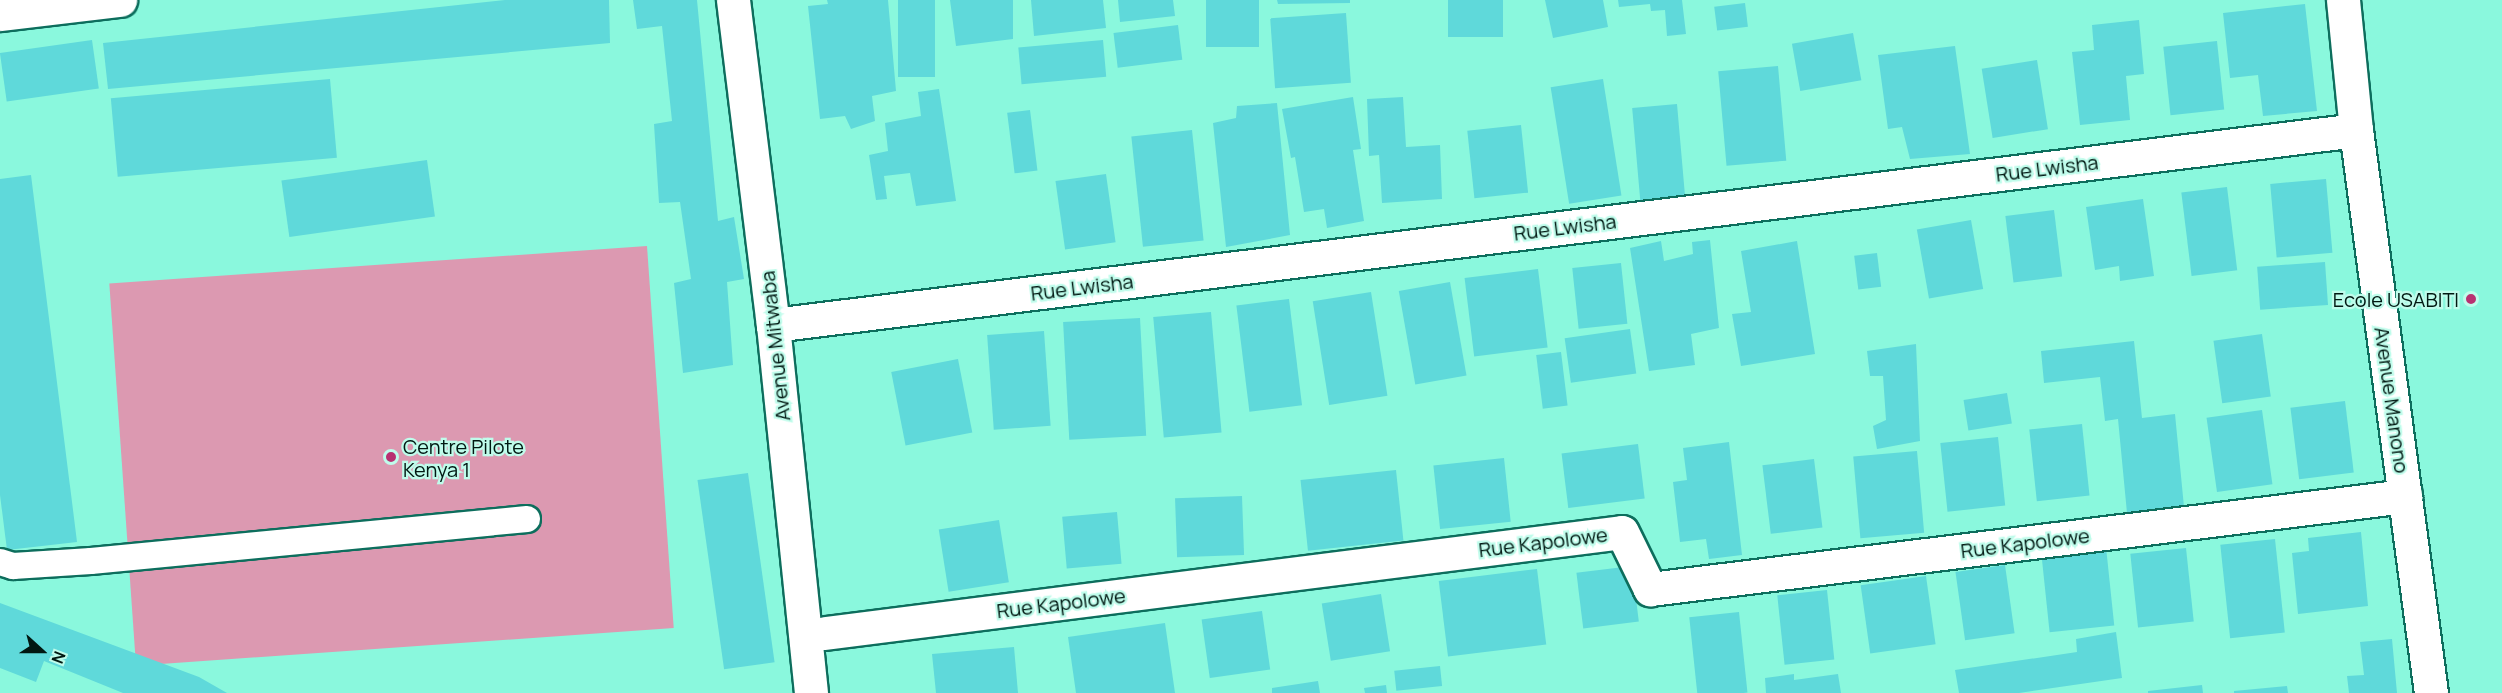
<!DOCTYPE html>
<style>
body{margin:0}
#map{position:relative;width:2502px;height:693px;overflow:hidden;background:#8af8dd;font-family:Manrope,sans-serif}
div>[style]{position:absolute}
.green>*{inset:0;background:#dc99b1;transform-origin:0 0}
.building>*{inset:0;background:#5fd9da;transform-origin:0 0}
.roads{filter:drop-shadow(2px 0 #0d6e5d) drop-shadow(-2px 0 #0d6e5d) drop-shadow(0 2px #0d6e5d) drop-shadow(0 -2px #0d6e5d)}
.lane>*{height:26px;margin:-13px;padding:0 13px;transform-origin:13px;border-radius:13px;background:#fff}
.street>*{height:33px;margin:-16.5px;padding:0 16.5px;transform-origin:16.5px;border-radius:16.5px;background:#fff}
.dots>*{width:16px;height:16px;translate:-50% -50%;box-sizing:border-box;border:3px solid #bffceb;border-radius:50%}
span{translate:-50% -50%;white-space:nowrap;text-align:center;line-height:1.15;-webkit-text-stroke:4.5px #bffceb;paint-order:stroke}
.street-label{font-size:20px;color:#011812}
.poi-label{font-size:20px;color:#011812}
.right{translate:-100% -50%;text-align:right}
.left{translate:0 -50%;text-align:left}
.north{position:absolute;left:12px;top:621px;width:60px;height:60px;-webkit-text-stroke:4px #bffceb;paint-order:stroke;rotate:111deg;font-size:16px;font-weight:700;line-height:24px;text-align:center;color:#011812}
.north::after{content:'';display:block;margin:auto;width:21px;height:27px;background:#011812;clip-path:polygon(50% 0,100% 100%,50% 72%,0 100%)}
</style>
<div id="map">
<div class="green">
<div style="left:647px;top:246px;width:383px;height:539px;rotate:86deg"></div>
</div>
<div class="building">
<div style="clip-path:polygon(505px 0,609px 0,610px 43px,108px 89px,103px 43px)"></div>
<div style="clip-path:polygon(633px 0,697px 0,718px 221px,734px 217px,744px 279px,727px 282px,733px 365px,683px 373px,674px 283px,691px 279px,680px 202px,659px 203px,654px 124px,672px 121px,662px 26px,637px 29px)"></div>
<div style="clip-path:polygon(827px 0,888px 0,896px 91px,872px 96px,875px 121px,851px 129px,845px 116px,820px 119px,808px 6px,828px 4px)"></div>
<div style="left:898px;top:0;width:37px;height:77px"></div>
<div style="clip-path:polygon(950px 0,1013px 0,1013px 39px,956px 46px)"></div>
<div style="clip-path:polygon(1031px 0,1103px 0,1106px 28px,1034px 36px)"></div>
<div style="clip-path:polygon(1118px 0,1173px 0,1175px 16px,1120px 22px)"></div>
<div style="left:1206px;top:0;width:53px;height:47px"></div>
<div style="clip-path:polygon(1277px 0,1350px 0,1350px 3px,1278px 4px)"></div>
<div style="left:1448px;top:0;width:55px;height:37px"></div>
<div style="clip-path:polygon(1545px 0,1603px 0,1608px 27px,1553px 38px)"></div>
<div style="clip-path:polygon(1618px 0,1682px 0,1686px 34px,1667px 36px,1665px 10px,1651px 11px,1650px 4px,1619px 7px)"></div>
<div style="left:1745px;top:3px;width:24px;height:31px;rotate:83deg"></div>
<div style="clip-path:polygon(2305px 4px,2317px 111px,2263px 116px,2258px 75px,2230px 78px,2223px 13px)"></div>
<div style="left:1346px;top:13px;width:70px;height:76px;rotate:86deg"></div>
<div style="clip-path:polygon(2139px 20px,2144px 74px,2126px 76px,2130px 120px,2080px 125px,2072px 52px,2094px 50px,2092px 25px)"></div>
<div style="left:1178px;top:25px;width:35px;height:65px;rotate:83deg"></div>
<div style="left:1853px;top:33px;width:48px;height:62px;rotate:80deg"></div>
<div style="left:92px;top:40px;width:49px;height:93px;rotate:82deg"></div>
<div style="left:1103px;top:40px;width:37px;height:85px;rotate:85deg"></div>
<div style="left:2217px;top:41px;width:69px;height:54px;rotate:84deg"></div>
<div style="clip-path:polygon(1955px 46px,1970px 154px,1910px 159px,1902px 127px,1888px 129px,1878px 55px)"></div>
<div style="left:2037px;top:60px;width:70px;height:56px;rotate:81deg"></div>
<div style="left:1778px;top:66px;width:95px;height:60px;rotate:85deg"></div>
<div style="left:330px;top:79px;width:79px;height:220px;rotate:85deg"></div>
<div style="left:1603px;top:79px;width:118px;height:53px;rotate:81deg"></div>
<div style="clip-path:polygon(939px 89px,956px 201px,916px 206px,910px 173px,884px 176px,887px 199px,876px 200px,869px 155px,888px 151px,885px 123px,921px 116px,918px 92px)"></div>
<div style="clip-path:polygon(1353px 97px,1361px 149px,1353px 150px,1364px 221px,1327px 228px,1324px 209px,1304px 212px,1295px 157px,1291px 158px,1282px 109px)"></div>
<div style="clip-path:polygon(1403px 97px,1406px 147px,1440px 145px,1442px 199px,1382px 203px,1379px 155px,1369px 156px,1367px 99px)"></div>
<div style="clip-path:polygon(1277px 103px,1290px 235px,1226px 247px,1213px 123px,1236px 118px,1237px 106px)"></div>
<div style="left:1677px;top:104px;width:95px;height:45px;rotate:85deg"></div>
<div style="left:1030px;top:110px;width:61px;height:23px;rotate:83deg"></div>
<div style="left:1521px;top:125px;width:68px;height:54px;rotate:84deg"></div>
<div style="left:1192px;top:130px;width:111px;height:61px;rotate:84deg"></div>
<div style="left:427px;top:160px;width:57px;height:147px;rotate:82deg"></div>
<div style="left:1106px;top:174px;width:69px;height:51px;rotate:82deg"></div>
<div style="clip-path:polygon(31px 175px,77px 542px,7px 550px,0 495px,0 179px)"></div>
<div style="left:2326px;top:179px;width:74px;height:56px;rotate:85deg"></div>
<div style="left:2227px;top:187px;width:84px;height:46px;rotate:83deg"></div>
<div style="clip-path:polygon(2143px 199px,2154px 276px,2120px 281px,2119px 266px,2095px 270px,2086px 207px)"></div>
<div style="left:2054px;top:210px;width:67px;height:49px;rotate:83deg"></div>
<div style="left:1971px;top:220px;width:70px;height:55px;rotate:80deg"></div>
<div style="clip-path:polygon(1710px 240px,1719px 328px,1691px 334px,1695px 365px,1649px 371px,1630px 248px,1661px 241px,1664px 261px,1693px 254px,1692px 242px)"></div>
<div style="clip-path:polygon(1797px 241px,1815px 354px,1741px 366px,1732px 314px,1751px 312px,1741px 251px)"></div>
<div style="left:1877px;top:253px;width:34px;height:23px;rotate:83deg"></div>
<div style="left:2325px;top:262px;width:43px;height:68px;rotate:86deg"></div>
<div style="left:1621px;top:263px;width:61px;height:49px;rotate:84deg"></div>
<div style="left:1538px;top:269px;width:79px;height:74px;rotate:83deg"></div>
<div style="left:1450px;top:282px;width:95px;height:52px;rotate:80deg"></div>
<div style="left:1371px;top:292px;width:105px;height:59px;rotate:81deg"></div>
<div style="left:1289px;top:299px;width:107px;height:53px;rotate:83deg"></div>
<div style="left:1211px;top:312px;width:121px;height:58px;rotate:85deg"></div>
<div style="left:1140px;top:318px;width:118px;height:77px;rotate:87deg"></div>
<div style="left:1630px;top:329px;width:45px;height:66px;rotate:82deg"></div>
<div style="left:1044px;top:331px;width:95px;height:57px;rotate:86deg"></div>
<div style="left:2262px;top:334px;width:63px;height:49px;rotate:82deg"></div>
<div style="clip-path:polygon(2134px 341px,2142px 418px,2175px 414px,2184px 507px,2127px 513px,2118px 419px,2105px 421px,2100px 377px,2044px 383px,2041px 351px)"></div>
<div style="clip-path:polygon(1916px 344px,1920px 441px,1877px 449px,1873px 426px,1886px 420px,1883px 376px,1870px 376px,1867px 351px)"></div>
<div style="left:1561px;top:352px;width:54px;height:25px;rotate:83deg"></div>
<div style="left:958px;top:359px;width:75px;height:68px;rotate:79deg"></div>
<div style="left:2007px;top:393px;width:31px;height:44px;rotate:81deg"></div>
<div style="left:2345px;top:401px;width:72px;height:55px;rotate:83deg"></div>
<div style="left:2262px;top:410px;width:75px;height:56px;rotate:82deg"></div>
<div style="left:2082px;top:424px;width:72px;height:53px;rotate:84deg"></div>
<div style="left:1998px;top:437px;width:69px;height:58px;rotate:84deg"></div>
<div style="clip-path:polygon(1729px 442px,1742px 555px,1709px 559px,1706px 539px,1680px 542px,1673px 482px,1687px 480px,1683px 448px)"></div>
<div style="left:1638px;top:444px;width:55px;height:77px;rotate:83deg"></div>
<div style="left:1917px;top:451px;width:82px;height:64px;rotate:85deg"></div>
<div style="left:1504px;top:458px;width:64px;height:71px;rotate:84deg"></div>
<div style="left:1814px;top:459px;width:69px;height:52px;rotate:83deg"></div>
<div style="left:1396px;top:470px;width:71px;height:96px;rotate:84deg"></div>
<div style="left:748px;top:473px;width:191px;height:51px;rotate:82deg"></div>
<div style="left:1242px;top:496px;width:59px;height:67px;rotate:88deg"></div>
<div style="left:1117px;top:512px;width:52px;height:55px;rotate:85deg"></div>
<div style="left:999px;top:520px;width:63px;height:61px;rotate:81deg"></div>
<div style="clip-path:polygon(2361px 532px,2368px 606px,2298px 614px,2292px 553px,2309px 551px,2308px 538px)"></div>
<div style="left:2275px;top:539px;width:94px;height:55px;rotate:84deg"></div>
<div style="left:2106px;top:547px;width:79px;height:65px;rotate:84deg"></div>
<div style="left:2186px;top:548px;width:74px;height:56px;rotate:84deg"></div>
<div style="left:2005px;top:565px;width:69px;height:50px;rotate:82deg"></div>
<div style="left:1632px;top:566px;width:56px;height:56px;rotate:83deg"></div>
<div style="left:1537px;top:569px;width:76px;height:99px;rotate:83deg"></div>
<div style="left:1926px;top:576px;width:69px;height:66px;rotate:82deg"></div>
<div style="left:1827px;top:590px;width:70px;height:50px;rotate:84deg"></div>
<div style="left:1381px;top:594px;width:58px;height:60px;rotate:81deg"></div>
<div style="clip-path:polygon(0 603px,199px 677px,227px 693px,123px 693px,44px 661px,36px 682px,0 668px)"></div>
<div style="left:1262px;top:611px;width:59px;height:61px;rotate:82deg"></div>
<div style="left:1739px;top:612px;width:81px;height:50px;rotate:84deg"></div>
<div style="clip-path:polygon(1165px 623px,1175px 693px,1076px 693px,1068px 637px)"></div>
<div style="clip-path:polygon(2116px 632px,2122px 678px,2019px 693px,1959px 693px,1955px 670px,2077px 652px,2076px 639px)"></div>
<div style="clip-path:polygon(2392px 639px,2397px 693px,2349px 693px,2347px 676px,2364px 675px,2360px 642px)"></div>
<div style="clip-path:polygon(1014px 647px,1018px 693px,936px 693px,932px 654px)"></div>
<div style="left:1440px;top:666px;width:20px;height:46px;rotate:84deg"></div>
<div style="clip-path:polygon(1794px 674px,1794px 680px,1838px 674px,1841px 693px,1766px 693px,1765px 678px)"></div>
<div style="clip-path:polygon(1318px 681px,1320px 693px,1272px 693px,1272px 688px)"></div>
<div style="clip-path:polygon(1386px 685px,1387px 693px,1365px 693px,1364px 688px)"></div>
<div style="clip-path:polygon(2202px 685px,2203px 693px,2148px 693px,2148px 691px)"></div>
<div style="clip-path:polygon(2287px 686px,2288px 693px,2234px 693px,2234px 691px)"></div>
</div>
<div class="roads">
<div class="lane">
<div style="left:0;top:562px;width:14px;rotate:17deg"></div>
<div style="left:13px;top:566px;width:78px;rotate:-3.7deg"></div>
<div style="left:91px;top:561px;width:438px;rotate:-5.5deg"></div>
</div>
<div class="street">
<div style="left:733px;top:0;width:327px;rotate:83deg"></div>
<div style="left:773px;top:325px;width:370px;rotate:84.1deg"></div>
<div style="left:2343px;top:0;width:131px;rotate:84.3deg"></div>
<div style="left:2356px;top:130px;width:568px;rotate:82.41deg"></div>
<div style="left:0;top:14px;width:121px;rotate:-6.7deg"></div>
<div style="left:773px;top:325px;width:1595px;rotate:-7.02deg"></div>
<div style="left:825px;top:633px;width:803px;rotate:-7.22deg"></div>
<div style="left:1622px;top:532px;width:64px;rotate:63.8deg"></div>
<div style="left:1650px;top:589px;width:761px;rotate:-7.02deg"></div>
</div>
</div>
<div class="dots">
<div style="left:2471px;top:299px;background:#b83171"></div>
<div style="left:391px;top:457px;background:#b83171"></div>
</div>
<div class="street-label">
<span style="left:2047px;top:168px;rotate:-7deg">Rue Lwisha</span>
<span style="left:1565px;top:227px;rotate:-7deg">Rue Lwisha</span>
<span style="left:1082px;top:287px;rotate:-7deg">Rue Lwisha</span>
<span style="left:775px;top:346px;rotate:-96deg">Avenue Mitwaba</span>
<span style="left:2392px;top:400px;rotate:82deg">Avenue Manono</span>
<span style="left:1543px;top:542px;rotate:-7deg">Rue Kapolowe</span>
<span style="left:2025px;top:543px;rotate:-7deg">Rue Kapolowe</span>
<span style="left:1061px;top:603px;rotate:-7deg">Rue Kapolowe</span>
</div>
<div class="poi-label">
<span class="right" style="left:2459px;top:299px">Ecole USABITI</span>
<span class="left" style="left:403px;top:458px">Centre Pilote<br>Kenya 1</span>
</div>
<div class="north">N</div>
</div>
